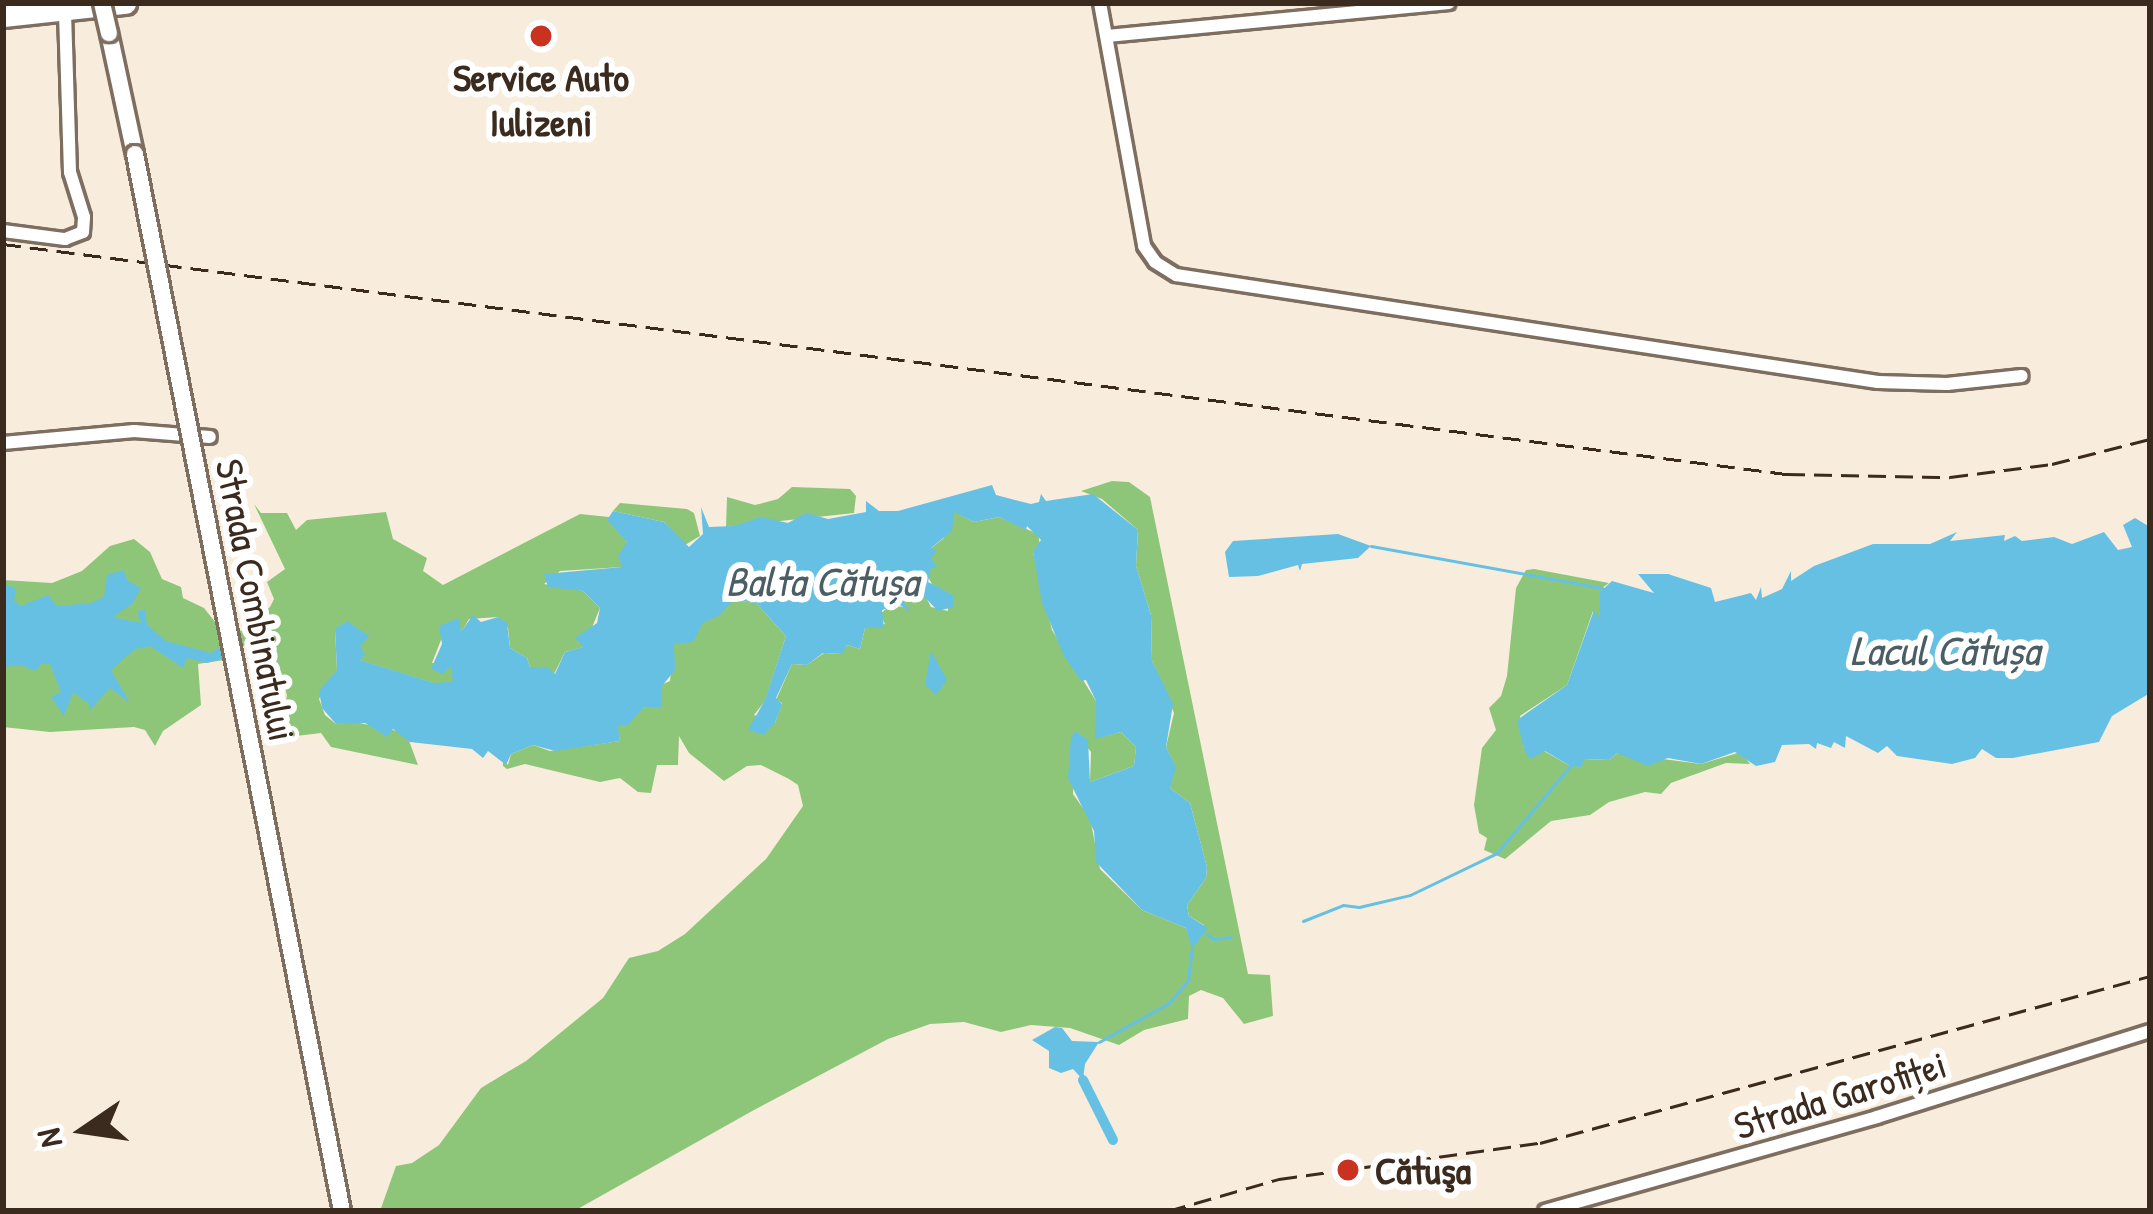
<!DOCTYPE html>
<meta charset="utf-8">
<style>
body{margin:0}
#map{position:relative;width:2153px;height:1214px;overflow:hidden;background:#f8eddc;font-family:"Patrick Hand",sans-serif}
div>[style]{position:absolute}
.green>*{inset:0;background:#8ec679}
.water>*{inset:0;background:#66c0e4}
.stream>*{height:3px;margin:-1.5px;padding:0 1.5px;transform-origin:1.5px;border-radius:1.5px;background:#66c0e4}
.canal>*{height:10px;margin:-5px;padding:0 5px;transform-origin:5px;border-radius:5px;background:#66c0e4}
.roads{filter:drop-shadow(3px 0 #7d6e60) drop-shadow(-3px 0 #7d6e60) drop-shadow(0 3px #7d6e60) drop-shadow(0 -3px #7d6e60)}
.street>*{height:12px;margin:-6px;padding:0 6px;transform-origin:6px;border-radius:6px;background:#fff}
.secondary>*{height:16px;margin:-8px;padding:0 8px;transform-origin:8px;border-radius:8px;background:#fff}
.highway>*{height:21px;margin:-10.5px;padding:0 10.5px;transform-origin:10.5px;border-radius:10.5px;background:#fff}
.rail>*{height:3px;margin-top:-1.5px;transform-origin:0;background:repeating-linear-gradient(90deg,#3b2a1e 0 18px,transparent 0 27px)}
.bridges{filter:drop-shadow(3px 0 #7d6e60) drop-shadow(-3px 0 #7d6e60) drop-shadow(0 3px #7d6e60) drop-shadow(0 -3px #7d6e60)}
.secondary-bridge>*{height:16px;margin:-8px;padding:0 8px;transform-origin:8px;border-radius:8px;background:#fff}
.dots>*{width:33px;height:33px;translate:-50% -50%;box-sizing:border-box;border:6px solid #fff;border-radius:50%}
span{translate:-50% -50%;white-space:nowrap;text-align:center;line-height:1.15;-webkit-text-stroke:12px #fff;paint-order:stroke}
.poi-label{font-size:39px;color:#3b2a1e;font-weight:700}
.left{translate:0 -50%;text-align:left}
.street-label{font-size:39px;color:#3b2a1e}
.water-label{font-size:42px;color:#4a5e63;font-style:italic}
.frame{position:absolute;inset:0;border:6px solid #3b2a1e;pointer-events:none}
.north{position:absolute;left:24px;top:1070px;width:120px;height:120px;-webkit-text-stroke:9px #fff;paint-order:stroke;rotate:257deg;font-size:33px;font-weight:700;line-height:48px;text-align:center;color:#3b2a1e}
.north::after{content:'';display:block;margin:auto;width:42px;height:54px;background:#3b2a1e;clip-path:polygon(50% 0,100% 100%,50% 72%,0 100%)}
</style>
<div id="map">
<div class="green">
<div style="clip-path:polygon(1112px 481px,1129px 482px,1150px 497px,1248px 974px,1270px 975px,1273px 1016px,1244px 1024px,1223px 998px,1201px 990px,1189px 996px,1188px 1019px,1144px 1030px,1119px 1045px,1070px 1028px,1031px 1025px,1001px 1032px,964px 1022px,930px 1024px,888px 1039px,754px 1110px,574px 1211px,380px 1211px,396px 1166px,412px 1163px,439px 1145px,481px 1088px,526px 1061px,603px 998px,629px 958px,658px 951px,685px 934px,766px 859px,803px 806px,798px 785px,789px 779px,761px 765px,747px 766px,724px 781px,689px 753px,679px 736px,678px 765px,657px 765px,651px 793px,638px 792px,620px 778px,600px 782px,525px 764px,507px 769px,503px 766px,503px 760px,508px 765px,511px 754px,533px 745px,550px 751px,620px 741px,617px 726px,644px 707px,661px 707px,661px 685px,670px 681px,674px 644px,733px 600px,756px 603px,786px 636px,765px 701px,754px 715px,775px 723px,782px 703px,776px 700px,792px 664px,807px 665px,824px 653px,841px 654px,847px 645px,860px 649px,865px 628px,885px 624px,880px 614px,890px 606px,906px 607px,901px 598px,914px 586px,922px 590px,931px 607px,948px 611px,946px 592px,933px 586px,927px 575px,930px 549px,944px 538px,953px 511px,974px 522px,999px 517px,1038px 534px,1040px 545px,1033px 552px,1052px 630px,1096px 701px,1096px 738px,1121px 732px,1136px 747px,1134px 766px,1090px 782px,1091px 752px,1075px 732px,1073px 794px,1090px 818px,1100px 869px,1142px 910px,1186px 928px,1193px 946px,1204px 925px,1189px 916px,1187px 905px,1206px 878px,1207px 867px,1190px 803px,1170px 788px,1173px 762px,1166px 747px,1174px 713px,1152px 661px,1151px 615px,1136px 566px,1138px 530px,1102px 499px,1081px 491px)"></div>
<div style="clip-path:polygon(792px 487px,850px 489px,856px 496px,854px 513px,726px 527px,727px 497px,755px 505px,778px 499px)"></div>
<div style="clip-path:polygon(620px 503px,687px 509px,694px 513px,700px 536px,685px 545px,664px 522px,613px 511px)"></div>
<div style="clip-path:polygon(254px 504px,261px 513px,287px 513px,296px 530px,307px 520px,386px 512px,393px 539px,427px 558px,423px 571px,443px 585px,580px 514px,609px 517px,627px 542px,622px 567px,560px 571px,544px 584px,583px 591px,600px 608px,584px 647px,565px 652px,554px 674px,530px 667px,527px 658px,510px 648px,508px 628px,498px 617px,469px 619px,461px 633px,458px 620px,441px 640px,432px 663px,452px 664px,454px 683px,433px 683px,359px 660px,359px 647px,335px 629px,337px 670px,319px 699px,325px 715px,336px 724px,355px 722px,397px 731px,408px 738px,418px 765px,331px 747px,321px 733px,288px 737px,280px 722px,287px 696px,282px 674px,270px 652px,251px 641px,224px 660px,198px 664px,201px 705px,163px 731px,155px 746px,145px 730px,134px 727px,50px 732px,3px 727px,3px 580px,52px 583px,82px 571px,110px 546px,134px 539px,150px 552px,162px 579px,181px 587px,183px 598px,204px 608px,220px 628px,243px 631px,270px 607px,274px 599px,267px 582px,285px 569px)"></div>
<div style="clip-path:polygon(1534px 569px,1609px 583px,1602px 588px,1599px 621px,1593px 611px,1567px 685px,1520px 716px,1524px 749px,1544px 751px,1570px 766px,1584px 759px,1609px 760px,1617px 753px,1701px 764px,1741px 752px,1750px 764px,1726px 763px,1671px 783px,1661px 794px,1645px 792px,1609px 802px,1590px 815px,1551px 821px,1505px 859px,1484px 850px,1487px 838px,1479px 833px,1474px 805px,1482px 748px,1496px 730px,1489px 708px,1501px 696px,1507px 676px,1516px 588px,1526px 570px)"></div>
</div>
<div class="water">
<div style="clip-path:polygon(992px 485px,996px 495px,1031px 504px,1039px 502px,1041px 494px,1046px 501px,1093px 494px,1138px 530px,1136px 566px,1151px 615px,1152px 661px,1173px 704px,1166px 747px,1176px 767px,1170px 788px,1190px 803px,1207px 867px,1206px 878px,1187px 905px,1189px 916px,1208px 928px,1192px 949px,1186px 928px,1142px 910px,1096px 862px,1094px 831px,1068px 778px,1071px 738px,1075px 731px,1088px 740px,1090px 782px,1134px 766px,1136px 747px,1121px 732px,1095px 739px,1096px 701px,1086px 680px,1081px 681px,1064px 656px,1042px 603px,1033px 552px,1041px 540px,1027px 526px,1026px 530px,999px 517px,974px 522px,954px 512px,952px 531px,931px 548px,937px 551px,931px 558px,937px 567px,931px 568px,928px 582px,953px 595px,953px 607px,938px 611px,914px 586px,901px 598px,911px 612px,900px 605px,882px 610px,884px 628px,865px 628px,860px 649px,847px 645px,842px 654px,823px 653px,807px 665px,792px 664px,776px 698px,782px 704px,775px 723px,764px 735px,748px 730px,765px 700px,786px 636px,756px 603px,733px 600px,720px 615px,703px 623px,693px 642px,674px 644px,675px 670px,662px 686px,661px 707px,644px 707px,628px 725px,618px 726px,620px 741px,555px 751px,533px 745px,511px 754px,506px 765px,488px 751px,483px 758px,472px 749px,410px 742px,393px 729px,387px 737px,365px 723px,336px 724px,322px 708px,319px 691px,337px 670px,335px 629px,347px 621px,369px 636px,360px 647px,365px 654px,360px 660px,434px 683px,453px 682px,451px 666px,443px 674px,431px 669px,442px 644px,439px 626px,459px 618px,461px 632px,473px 615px,481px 622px,498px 617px,507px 623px,510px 648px,527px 658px,530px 667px,548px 668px,555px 674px,565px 652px,583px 647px,575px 638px,597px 623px,600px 608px,583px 591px,548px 587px,544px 574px,622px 567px,618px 556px,627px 542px,607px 520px,613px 511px,664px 522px,689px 547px,703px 534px,701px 507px,709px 527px,734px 526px,761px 517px,788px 523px,806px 513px,828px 519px,866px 512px,866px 501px,879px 511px,898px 511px)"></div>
<div style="clip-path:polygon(2135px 518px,2150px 527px,2150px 693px,2112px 716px,2099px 742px,2013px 758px,1996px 758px,1982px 749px,1975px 758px,1952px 764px,1897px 756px,1887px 746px,1878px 753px,1846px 736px,1845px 748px,1834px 742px,1831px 748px,1817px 743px,1816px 749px,1809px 744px,1782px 745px,1775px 762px,1756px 766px,1735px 752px,1701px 764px,1668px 758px,1648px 766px,1617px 753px,1609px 760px,1585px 759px,1581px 767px,1570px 766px,1545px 751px,1530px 759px,1524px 749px,1517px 720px,1567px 685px,1594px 610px,1599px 618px,1600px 592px,1612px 581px,1654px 593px,1638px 574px,1668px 574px,1711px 588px,1715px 602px,1751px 593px,1756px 600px,1761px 587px,1762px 598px,1782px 589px,1791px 571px,1791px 581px,1814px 566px,1873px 544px,1930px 544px,1957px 532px,1950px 541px,2005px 535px,2004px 541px,2015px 536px,2022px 541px,2054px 537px,2072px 544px,2104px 532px,2118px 550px,2132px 547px,2123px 525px)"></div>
<div style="clip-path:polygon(1338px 534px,1371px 546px,1358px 558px,1302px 564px,1300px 571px,1298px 565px,1258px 576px,1229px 577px,1225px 552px,1233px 541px)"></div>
<div style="clip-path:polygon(123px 570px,128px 581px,141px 588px,132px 604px,113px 617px,141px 623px,137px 612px,145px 609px,147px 625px,166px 641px,211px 653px,232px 639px,230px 657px,207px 663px,187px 658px,183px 668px,150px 646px,135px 649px,111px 670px,130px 703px,110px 688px,89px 711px,89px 704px,73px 692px,64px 716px,51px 697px,61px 692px,50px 664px,41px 664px,35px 671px,21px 665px,3px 667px,3px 583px,16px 589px,14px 601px,21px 606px,48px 595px,57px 606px,91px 603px,104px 597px,107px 575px)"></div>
<div style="clip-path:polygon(931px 651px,947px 680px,936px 695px,925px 685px)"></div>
<div style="clip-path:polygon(1055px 1027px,1062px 1028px,1072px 1041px,1099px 1042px,1085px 1064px,1083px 1080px,1073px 1069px,1061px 1073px,1049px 1068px,1049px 1051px,1032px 1040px)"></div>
</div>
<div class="stream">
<div style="left:1371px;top:546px;width:235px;rotate:10.3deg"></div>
<div style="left:1303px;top:921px;width:43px;rotate:-21.8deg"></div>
<div style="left:1343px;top:905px;width:16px;rotate:7deg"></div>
<div style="left:1359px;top:907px;width:52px;rotate:-13.2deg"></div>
<div style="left:1410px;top:895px;width:97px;rotate:-25.8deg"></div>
<div style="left:1497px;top:853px;width:114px;rotate:-50deg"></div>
<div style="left:1206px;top:934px;width:9px;rotate:32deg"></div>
<div style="left:1214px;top:939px;width:17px;rotate:-7deg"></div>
<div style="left:1099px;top:1042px;width:80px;rotate:-29.1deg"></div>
<div style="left:1169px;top:1003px;width:30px;rotate:-50deg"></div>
<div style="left:1188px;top:980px;width:31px;rotate:-83deg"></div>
</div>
<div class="canal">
<div style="left:1083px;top:1080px;width:67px;rotate:63.4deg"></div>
</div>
<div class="roads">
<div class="street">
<div style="left:1100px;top:3px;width:247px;rotate:79.7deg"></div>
<div style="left:1144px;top:246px;width:19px;rotate:55deg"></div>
<div style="left:1155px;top:262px;width:25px;rotate:32deg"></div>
<div style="left:1176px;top:275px;width:710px;rotate:8.67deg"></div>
<div style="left:1878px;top:382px;width:69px;rotate:1.7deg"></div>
<div style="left:1947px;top:384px;width:75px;rotate:-6.1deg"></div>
<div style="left:1108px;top:36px;width:342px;rotate:-5.5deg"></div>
<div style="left:3px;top:231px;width:63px;rotate:7.4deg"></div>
<div style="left:65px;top:239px;width:19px;rotate:-21deg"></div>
<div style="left:83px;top:232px;width:15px;rotate:-86deg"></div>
<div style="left:84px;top:217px;width:47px;rotate:-107.3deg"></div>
<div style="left:70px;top:172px;width:160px;rotate:-91.8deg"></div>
<div style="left:3px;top:443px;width:132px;rotate:-5.2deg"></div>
<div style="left:134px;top:431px;width:76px;rotate:4.5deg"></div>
<div style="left:1545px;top:1211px;width:345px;rotate:-15.8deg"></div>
<div style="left:1877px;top:1117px;width:286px;rotate:-17.5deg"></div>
</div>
<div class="secondary">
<div style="left:109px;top:33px;width:124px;rotate:77.9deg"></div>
</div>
<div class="highway">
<div style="left:3px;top:16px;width:123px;rotate:-6.1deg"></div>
</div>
</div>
<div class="rail">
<div style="left:3px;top:244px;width:1799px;rotate:7.35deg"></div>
<div style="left:1787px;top:474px;width:163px;rotate:1.1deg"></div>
<div style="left:1950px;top:477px;width:103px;rotate:-7.3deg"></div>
<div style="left:2052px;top:464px;width:101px;rotate:-14.3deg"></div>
<div style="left:1168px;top:1211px;width:116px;rotate:-16.1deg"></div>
<div style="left:1279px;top:1179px;width:263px;rotate:-7.9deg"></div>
<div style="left:1540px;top:1143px;width:632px;rotate:-15.31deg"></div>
</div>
<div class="bridges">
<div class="secondary-bridge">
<div style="left:102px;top:3px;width:31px;rotate:77deg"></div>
<div style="left:135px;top:154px;width:1077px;rotate:78.92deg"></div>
</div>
</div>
<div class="dots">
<div style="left:541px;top:36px;background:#c8321e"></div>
<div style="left:1348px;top:1170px;background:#c8321e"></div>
</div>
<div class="poi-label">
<span style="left:541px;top:100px">Service Auto<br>Iulizeni</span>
<span class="left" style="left:1375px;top:1170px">Cătuşa</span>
</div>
<div class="street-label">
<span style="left:256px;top:600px;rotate:79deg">Strada Combinatului</span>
<span style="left:1840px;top:1095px;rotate:-17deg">Strada Garofiței</span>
</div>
<div class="water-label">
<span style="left:822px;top:581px">Balta Cătușa</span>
<span style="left:1945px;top:650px">Lacul Cătușa</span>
</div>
<div class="frame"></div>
<div class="north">N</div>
</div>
